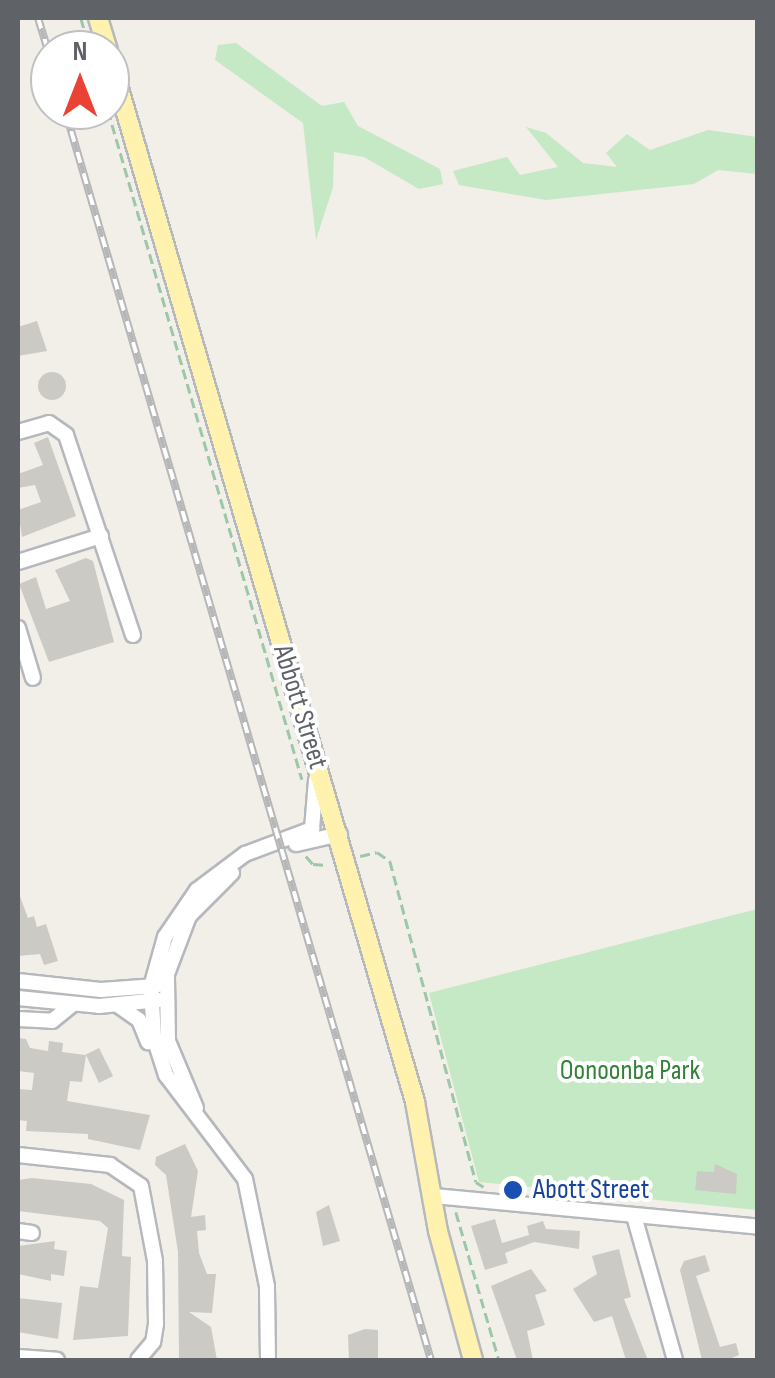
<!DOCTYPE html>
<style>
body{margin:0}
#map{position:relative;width:775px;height:1378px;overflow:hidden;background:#f1efe8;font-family:"Sofia Sans Condensed",sans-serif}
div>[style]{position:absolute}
.green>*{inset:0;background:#c5e8c5}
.building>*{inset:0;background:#cccac5}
.round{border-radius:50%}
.path>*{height:2.5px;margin-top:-1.25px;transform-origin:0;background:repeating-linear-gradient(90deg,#9cc7a9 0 10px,transparent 0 15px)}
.roads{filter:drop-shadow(2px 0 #b5b8bc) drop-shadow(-2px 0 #b5b8bc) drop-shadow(0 2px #b5b8bc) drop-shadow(0 -2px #b5b8bc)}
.minor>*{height:14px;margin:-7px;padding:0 7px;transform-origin:7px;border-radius:7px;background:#fff}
.major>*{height:18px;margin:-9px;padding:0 9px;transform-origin:9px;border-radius:9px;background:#fff2af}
.rail>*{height:8px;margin-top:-4px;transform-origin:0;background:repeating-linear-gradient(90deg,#fff 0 11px,#b6b7b8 0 22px);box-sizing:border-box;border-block:2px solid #b6b7b8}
.dots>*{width:28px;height:28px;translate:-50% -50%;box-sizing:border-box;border:5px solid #fff;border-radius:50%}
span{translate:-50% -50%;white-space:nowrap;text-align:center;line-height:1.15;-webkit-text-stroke:8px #fff;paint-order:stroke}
.street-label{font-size:28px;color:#5f6368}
.park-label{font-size:28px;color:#348238}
.transit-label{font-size:28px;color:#164399}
.left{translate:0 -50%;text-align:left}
.frame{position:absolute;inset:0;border:20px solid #5f6368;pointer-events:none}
.north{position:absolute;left:30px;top:30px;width:100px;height:100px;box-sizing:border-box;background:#fff;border:2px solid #bfc1c3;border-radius:50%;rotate:0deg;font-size:28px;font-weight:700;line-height:40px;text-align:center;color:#5f6368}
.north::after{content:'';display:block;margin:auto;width:35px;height:45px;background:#ea4335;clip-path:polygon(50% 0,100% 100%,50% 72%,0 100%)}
</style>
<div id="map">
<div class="green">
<div style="clip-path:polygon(236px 43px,322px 106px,344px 102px,358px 126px,440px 169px,443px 184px,419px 189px,364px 157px,334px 152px,333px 187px,316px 240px,303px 123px,215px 60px,218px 45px)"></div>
<div style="clip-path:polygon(526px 127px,546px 133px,583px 163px,617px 167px,606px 153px,627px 134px,650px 150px,708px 130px,757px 137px,757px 174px,718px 170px,694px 184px,546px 200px,459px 185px,453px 171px,507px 157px,520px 175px,558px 167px)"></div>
<div style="clip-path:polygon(757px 909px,757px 1210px,479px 1182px,429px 993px)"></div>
</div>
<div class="building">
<div style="clip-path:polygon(37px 321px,47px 351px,18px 356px,18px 327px)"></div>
<div class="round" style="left:38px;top:372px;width:28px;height:28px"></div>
<div style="clip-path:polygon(48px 437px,76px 516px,22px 537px,18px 510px,41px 502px,35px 485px,18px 488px,18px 474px,43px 465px,34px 443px)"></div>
<div style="clip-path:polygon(86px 558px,93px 561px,114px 642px,49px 662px,19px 584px,36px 577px,46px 609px,70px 601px,55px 570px)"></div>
<div style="clip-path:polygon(18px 891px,28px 918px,34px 916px,37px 927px,46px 924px,58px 961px,44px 965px,40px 954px,18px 956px)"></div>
<div style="clip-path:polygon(18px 1038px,26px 1039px,30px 1048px,48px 1051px,49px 1041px,63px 1043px,62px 1052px,85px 1055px,99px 1048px,113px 1076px,99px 1083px,86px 1055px,82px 1082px,70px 1081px,67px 1101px,150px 1115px,140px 1150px,88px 1139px,88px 1134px,26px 1131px,27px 1121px,18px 1120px,18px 1089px,32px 1090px,34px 1073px,18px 1071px)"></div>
<div style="clip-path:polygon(185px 1144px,198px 1171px,191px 1217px,205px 1215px,206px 1230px,197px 1231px,199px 1253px,207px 1274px,216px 1274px,212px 1313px,189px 1312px,211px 1327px,217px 1360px,179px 1360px,178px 1252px,166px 1175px,155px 1165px,156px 1157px)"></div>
<div style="clip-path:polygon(715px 1164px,737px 1174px,736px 1194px,695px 1190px,697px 1171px,714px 1172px)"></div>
<div style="clip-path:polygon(32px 1178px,91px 1184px,124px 1200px,122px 1256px,131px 1257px,128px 1336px,73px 1340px,80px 1286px,98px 1288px,108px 1228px,100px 1221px,18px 1211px,18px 1180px)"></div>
<div style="clip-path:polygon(329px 1205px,340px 1241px,323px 1246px,316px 1212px)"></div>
<div style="clip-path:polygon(495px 1219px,502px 1243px,529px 1235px,527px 1226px,543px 1221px,546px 1229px,580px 1231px,579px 1249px,534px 1242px,505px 1253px,508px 1263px,485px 1270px,471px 1226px)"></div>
<div style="clip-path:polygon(55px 1241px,54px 1249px,67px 1251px,64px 1276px,51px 1274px,51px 1281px,18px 1274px,18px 1246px)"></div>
<div style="clip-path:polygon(619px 1249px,631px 1297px,624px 1299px,647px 1358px,639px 1360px,626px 1360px,612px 1316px,594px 1322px,573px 1289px,597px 1274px,592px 1256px)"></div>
<div style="clip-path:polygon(705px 1255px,710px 1271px,696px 1276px,720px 1347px,736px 1343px,739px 1355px,727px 1360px,702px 1360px,680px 1270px,684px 1261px)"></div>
<div style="clip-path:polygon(531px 1269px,547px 1291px,535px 1295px,545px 1325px,527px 1331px,533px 1360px,517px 1360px,491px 1286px)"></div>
<div style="clip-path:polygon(18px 1298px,62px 1303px,58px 1339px,18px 1332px)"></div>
<div style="clip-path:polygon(365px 1329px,378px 1330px,378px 1360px,349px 1360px,348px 1335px)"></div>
</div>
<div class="path">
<div style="left:81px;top:18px;width:33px;rotate:74deg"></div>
<div style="left:108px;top:110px;width:697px;rotate:73.83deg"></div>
<div style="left:306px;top:856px;width:11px;rotate:49deg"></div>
<div style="left:313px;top:864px;width:15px;rotate:4deg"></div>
<div style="left:360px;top:856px;width:17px;rotate:-13deg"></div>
<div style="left:377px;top:852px;width:16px;rotate:35deg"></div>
<div style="left:390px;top:861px;width:332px;rotate:75deg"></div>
<div style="left:476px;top:1182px;width:9px;rotate:32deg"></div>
<div style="left:456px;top:1212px;width:154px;rotate:73.8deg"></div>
</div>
<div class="roads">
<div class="minor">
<div style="left:18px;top:432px;width:32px;rotate:-16deg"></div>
<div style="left:49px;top:423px;width:21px;rotate:35deg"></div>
<div style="left:66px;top:435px;width:211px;rotate:71.5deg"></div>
<div style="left:18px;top:562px;width:87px;rotate:-17.4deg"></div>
<div style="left:18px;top:628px;width:52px;rotate:73.3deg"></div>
<div style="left:296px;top:844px;width:45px;rotate:-12.8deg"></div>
<div style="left:18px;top:981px;width:83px;rotate:6.2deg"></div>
<div style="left:101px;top:990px;width:55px;rotate:-4.2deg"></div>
<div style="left:18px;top:998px;width:81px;rotate:5.6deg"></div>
<div style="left:99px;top:1006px;width:60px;rotate:-5.7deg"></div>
<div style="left:119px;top:1006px;width:24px;rotate:35deg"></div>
<div style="left:139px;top:1020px;width:24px;rotate:68deg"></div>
<div style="left:18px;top:1019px;width:34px;rotate:3deg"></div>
<div style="left:52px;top:1021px;width:27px;rotate:-39deg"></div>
<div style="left:196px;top:1108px;width:73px;rotate:-112.7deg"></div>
<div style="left:168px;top:1041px;width:67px;rotate:-90.9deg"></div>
<div style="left:167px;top:974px;width:62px;rotate:-69.2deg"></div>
<div style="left:189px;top:916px;width:61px;rotate:-45deg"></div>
<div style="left:18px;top:1155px;width:93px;rotate:6.2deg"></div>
<div style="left:110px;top:1165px;width:37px;rotate:34deg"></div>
<div style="left:141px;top:1186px;width:76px;rotate:79.4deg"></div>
<div style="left:155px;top:1261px;width:63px;rotate:89.1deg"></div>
<div style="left:156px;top:1324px;width:18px;rotate:99deg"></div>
<div style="left:153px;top:1342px;width:23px;rotate:130deg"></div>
<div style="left:433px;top:1196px;width:326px;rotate:5.4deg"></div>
<div style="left:634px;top:1216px;width:150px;rotate:74.1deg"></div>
<div style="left:18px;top:1231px;width:14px;rotate:8deg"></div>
<div style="left:18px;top:1357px;width:39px;rotate:4deg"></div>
<div style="left:268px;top:1360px;width:74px;rotate:-90.8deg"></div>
<div style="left:267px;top:1286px;width:109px;rotate:-101.6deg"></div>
<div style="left:245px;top:1179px;width:131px;rotate:-127.2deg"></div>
<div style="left:166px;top:1075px;width:40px;rotate:-108deg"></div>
<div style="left:154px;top:1037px;width:50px;rotate:-93.4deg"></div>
<div style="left:151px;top:987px;width:52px;rotate:-74.4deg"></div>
<div style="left:165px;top:937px;width:57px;rotate:-55.8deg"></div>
<div style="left:197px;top:890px;width:60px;rotate:-36.9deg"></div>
<div style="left:245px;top:854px;width:72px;rotate:-20.5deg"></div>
<div style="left:312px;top:829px;width:49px;rotate:-85.3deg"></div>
</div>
<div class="major">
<div style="left:98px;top:18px;width:34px;rotate:73deg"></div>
<div style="left:110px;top:58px;width:1088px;rotate:73.71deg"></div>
<div style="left:415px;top:1102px;width:131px;rotate:79.9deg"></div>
<div style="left:438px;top:1231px;width:134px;rotate:74.8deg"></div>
</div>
</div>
<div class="rail">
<div style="left:38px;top:18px;width:41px;rotate:72.9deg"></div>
<div style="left:65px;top:110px;width:1302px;rotate:73.68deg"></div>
</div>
<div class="dots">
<div style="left:513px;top:1190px;background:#1a4fb4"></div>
</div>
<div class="street-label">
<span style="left:300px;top:707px;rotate:73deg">Abbott Street</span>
</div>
<div class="park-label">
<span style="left:630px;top:1071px">Oonoonba Park</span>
</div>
<div class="transit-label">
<span class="left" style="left:533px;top:1190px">Abott Street</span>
</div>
<div class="frame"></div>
<div class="north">N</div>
</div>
